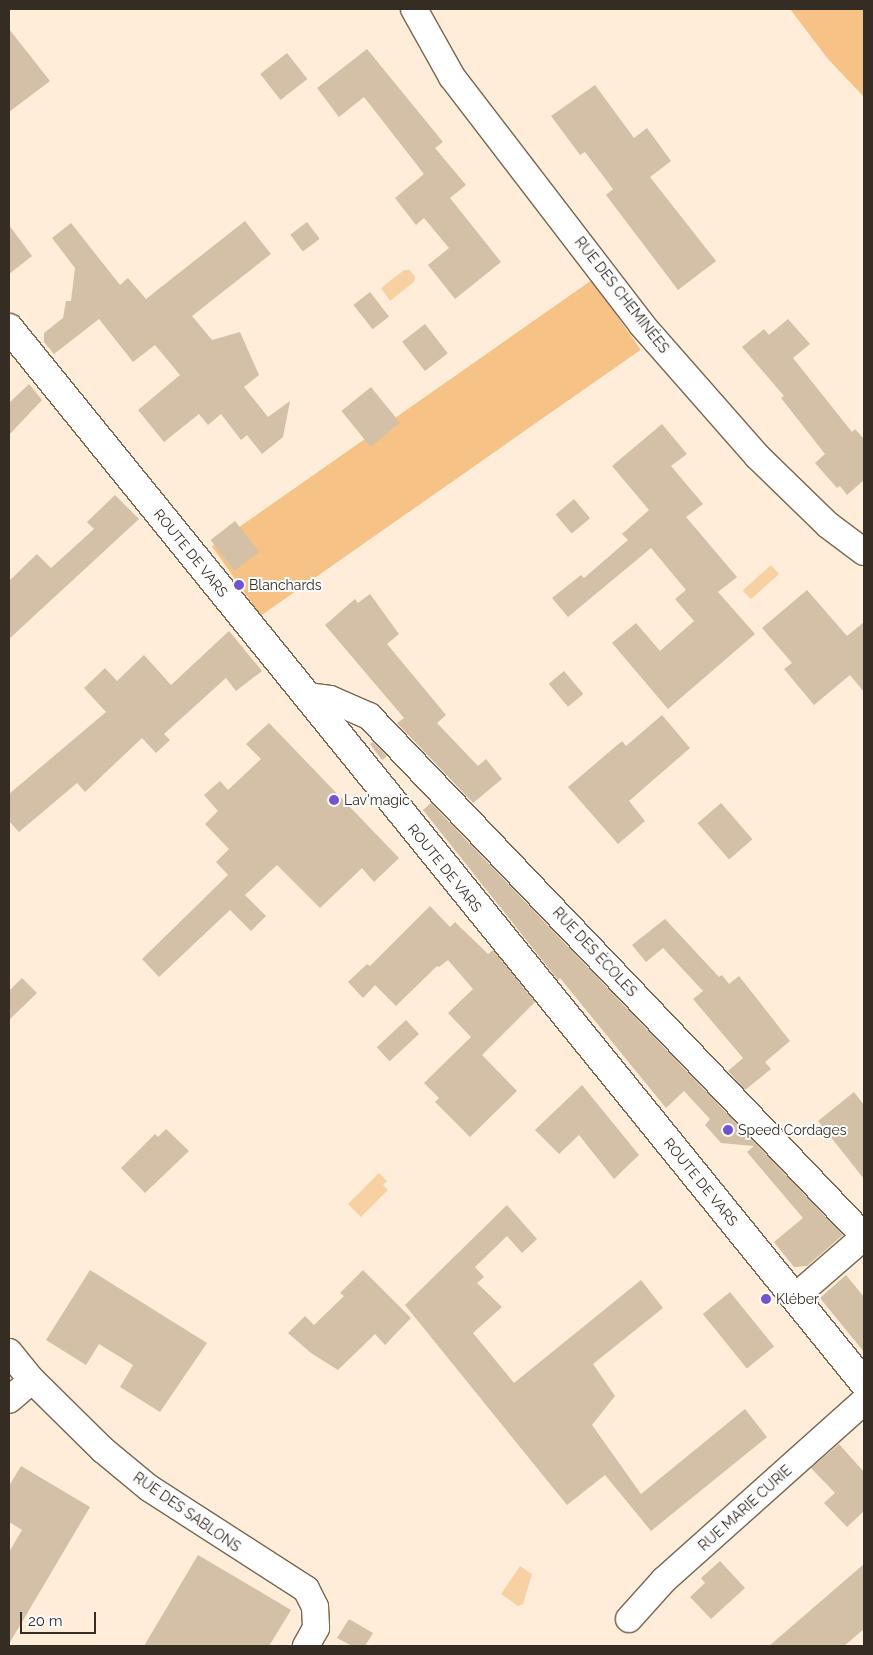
<!DOCTYPE html>
<meta charset="utf-8">
<style>
body{margin:0}
#map{position:relative;width:873px;height:1655px;overflow:hidden;background:#ffedd9;font-family:Raleway,sans-serif}
div>[style]{position:absolute}
.green>*{inset:0;background:#f6c285;transform-origin:0 0}
.water>*{inset:0;background:#f8d1a3;transform-origin:0 0}
.building>*{inset:0;background:#d4bfa7;transform-origin:0 0}
.roads{filter:drop-shadow(1px 0 #796751) drop-shadow(-1px 0 #796751) drop-shadow(0 1px #796751) drop-shadow(0 -1px #796751)}
.minor>*{height:26px;margin:-13px;padding:0 13px;transform-origin:13px;border-radius:13px;background:#fff}
.secondary>*{height:28px;margin:-14px;padding:0 14px;transform-origin:14px;border-radius:14px;background:#fff}
.dots>*{width:14px;height:14px;translate:-50% -50%;box-sizing:border-box;border:2px solid #fdfdfd;border-radius:50%}
span{translate:-50% -50%;white-space:nowrap;text-align:center;line-height:1.15;-webkit-text-stroke:4px #fdfdfd;paint-order:stroke}
.street-label{font-size:14px;color:#352c23}
.poi-label{font-size:14px;color:#352c23}
.left{translate:0 -50%;text-align:left}
.frame{position:absolute;inset:0;border:10px solid #352c23;pointer-events:none}
.scale{position:absolute;left:20px;top:1612px;width:76px;height:22px;box-sizing:border-box;border:2px solid #352c23;border-top:0;padding-left:6px;font-size:15px;line-height:18px;white-space:nowrap;color:#352c23;-webkit-text-stroke:4px #fdfdfd;paint-order:stroke}
</style>
<div id="map">
<div class="green">
<div style="clip-path:polygon(790px 9px,864px 9px,864px 97px,828px 59px)"></div>
<div style="left:592px;top:280px;width:85px;height:464px;rotate:55deg"></div>
</div>
<div class="water">
<div style="clip-path:polygon(404px 270px,409px 270px,415px 276px,414px 282px,390px 301px,381px 288px)"></div>
<div style="left:771px;top:565px;width:12px;height:38px;rotate:48deg"></div>
<div style="clip-path:polygon(379px 1173px,387px 1181px,383px 1185px,388px 1190px,361px 1217px,348px 1204px)"></div>
<div style="clip-path:polygon(520px 1566px,532px 1574px,523px 1604px,518px 1606px,501px 1594px)"></div>
</div>
<div class="building">
<div style="clip-path:polygon(9px 29px,50px 81px,9px 112px)"></div>
<div style="clip-path:polygon(367px 49px,443px 142px,435px 148px,466px 185px,450px 198px,501px 262px,455px 299px,428px 265px,449px 248px,424px 218px,416px 225px,395px 198px,424px 174px,364px 97px,339px 117px,317px 88px)"></div>
<div style="left:287px;top:53px;width:33px;height:34px;rotate:52deg"></div>
<div style="clip-path:polygon(595px 85px,634px 138px,647px 128px,671px 161px,650px 177px,716px 261px,678px 290px,606px 195px,613px 189px,585px 152px,580px 155px,551px 116px)"></div>
<div style="clip-path:polygon(245px 221px,271px 254px,192px 316px,212px 340px,240px 332px,259px 375px,244px 387px,268px 417px,290px 401px,283px 437px,262px 454px,247px 435px,241px 440px,221px 414px,208px 425px,199px 414px,164px 442px,138px 410px,180px 375px,155px 345px,133px 362px,99px 319px,54px 354px,44px 342px,44px 333px,63px 318px,66px 301px,71px 301px,75px 268px,52px 238px,71px 223px,120px 285px,128px 278px,146px 299px)"></div>
<div style="left:307px;top:222px;width:21px;height:21px;rotate:53deg"></div>
<div style="clip-path:polygon(9px 225px,32px 256px,9px 274px)"></div>
<div style="left:370px;top:292px;width:31px;height:21px;rotate:52deg"></div>
<div style="clip-path:polygon(788px 319px,810px 344px,793px 358px,852px 432px,855px 429px,864px 439px,864px 480px,847px 495px,840px 486px,837px 488px,815px 463px,825px 454px,781px 398px,784px 396px,742px 347px,764px 329px,769px 335px)"></div>
<div style="left:425px;top:324px;width:37px;height:29px;rotate:52deg"></div>
<div style="clip-path:polygon(29px 384px,42px 400px,9px 435px,9px 403px)"></div>
<div style="left:371px;top:387px;width:46px;height:38px;rotate:51deg"></div>
<div style="clip-path:polygon(662px 424px,687px 454px,671px 466px,703px 504px,686px 517px,737px 577px,718px 592px,755px 634px,668px 709px,612px 643px,636px 623px,660px 651px,694px 621px,675px 599px,686px 590px,651px 548px,568px 617px,552px 598px,581px 575px,584px 578px,628px 540px,622px 534px,649px 510px,612px 466px)"></div>
<div style="clip-path:polygon(115px 495px,139px 519px,9px 639px,9px 581px,37px 554px,51px 568px,94px 529px,87px 522px)"></div>
<div style="left:574px;top:499px;width:25px;height:24px;rotate:50deg"></div>
<div style="left:235px;top:521px;width:39px;height:31px;rotate:52deg"></div>
<div style="clip-path:polygon(807px 590px,847px 636px,864px 622px,864px 692px,850px 675px,814px 705px,784px 669px,792px 663px,762px 628px)"></div>
<div style="clip-path:polygon(370px 594px,399px 634px,387px 644px,446px 715px,437px 723px,478px 766px,486px 759px,502px 779px,473px 803px,397px 723px,404px 718px,325px 625px,355px 599px,358px 603px)"></div>
<div style="clip-path:polygon(229px 631px,262px 671px,236px 691px,226px 678px,164px 734px,170px 740px,156px 753px,142px 738px,85px 792px,77px 783px,19px 832px,9px 821px,9px 794px,106px 712px,84px 688px,105px 668px,117px 681px,144px 655px,171px 685px)"></div>
<div style="left:564px;top:671px;width:30px;height:20px;rotate:50deg"></div>
<div style="clip-path:polygon(662px 715px,690px 748px,629px 801px,645px 821px,618px 844px,568px 787px,622px 741px,626px 746px)"></div>
<div style="clip-path:polygon(269px 723px,399px 858px,374px 882px,362px 868px,320px 908px,277px 865px,245px 895px,266px 916px,251px 931px,230px 910px,159px 977px,142px 959px,228px 875px,216px 862px,229px 849px,205px 824px,218px 811px,204px 795px,220px 781px,228px 790px,261px 759px,246px 744px)"></div>
<div style="clip-path:polygon(373px 742px,387px 756px,382px 760px,370px 744px)"></div>
<div style="clip-path:polygon(431px 803px,843px 1235px,807px 1266px,794px 1267px,774px 1242px,803px 1218px,747px 1152px,754px 1146px,721px 1143px,705px 1125px,710px 1119px,684px 1091px,666px 1108px,560px 978px,558px 980px,423px 810px)"></div>
<div style="left:721px;top:803px;width:48px;height:31px;rotate:49deg"></div>
<div style="clip-path:polygon(430px 906px,450px 927px,455px 922px,488px 954px,493px 950px,535px 1002px,482px 1055px,517px 1091px,470px 1137px,435px 1102px,439px 1098px,424px 1083px,471px 1037px,448px 1013px,473px 989px,448px 960px,439px 967px,437px 966px,396px 1006px,375px 985px,363px 998px,348px 982px,367px 964px,370px 966px)"></div>
<div style="clip-path:polygon(665px 919px,719px 977px,722px 975px,729px 984px,739px 976px,790px 1041px,765px 1062px,771px 1069px,745px 1090px,728px 1071px,743px 1058px,693px 999px,703px 991px,663px 948px,646px 962px,632px 945px)"></div>
<div style="clip-path:polygon(22px 978px,37px 993px,9px 1020px,9px 991px)"></div>
<div style="left:406px;top:1020px;width:19px;height:40px;rotate:47deg"></div>
<div style="clip-path:polygon(582px 1085px,639px 1155px,614px 1179px,579px 1135px,559px 1154px,535px 1130px)"></div>
<div style="clip-path:polygon(854px 1092px,864px 1105px,864px 1179px,818px 1121px)"></div>
<div style="clip-path:polygon(166px 1129px,189px 1151px,145px 1193px,121px 1168px,155px 1134px,158px 1137px)"></div>
<div style="clip-path:polygon(507px 1205px,537px 1239px,522px 1253px,507px 1236px,475px 1267px,484px 1277px,477px 1283px,502px 1307px,473px 1333px,514px 1383px,641px 1280px,663px 1308px,593px 1364px,615px 1396px,592px 1425px,641px 1494px,745px 1409px,767px 1437px,651px 1531px,605px 1475px,567px 1505px,405px 1305px)"></div>
<div style="clip-path:polygon(90px 1270px,207px 1343px,160px 1412px,120px 1387px,133px 1365px,99px 1344px,86px 1365px,46px 1340px)"></div>
<div style="clip-path:polygon(363px 1270px,411px 1318px,385px 1345px,375px 1334px,338px 1370px,311px 1353px,288px 1333px,305px 1316px,314px 1325px,344px 1296px,340px 1293px)"></div>
<div style="clip-path:polygon(846px 1275px,864px 1297px,864px 1352px,820px 1298px)"></div>
<div style="left:730px;top:1292px;width:70px;height:35px;rotate:51deg"></div>
<div style="clip-path:polygon(839px 1444px,864px 1472px,864px 1511px,847px 1527px,824px 1503px,835px 1493px,811px 1468px)"></div>
<div style="clip-path:polygon(21px 1466px,90px 1507px,9px 1644px,9px 1552px,22px 1530px,9px 1522px,9px 1486px)"></div>
<div style="clip-path:polygon(198px 1555px,291px 1610px,269px 1646px,144px 1646px)"></div>
<div style="clip-path:polygon(720px 1561px,745px 1588px,711px 1619px,690px 1597px,705px 1583px,701px 1578px)"></div>
<div style="clip-path:polygon(864px 1564px,864px 1629px,844px 1646px,769px 1646px)"></div>
<div style="clip-path:polygon(349px 1619px,373px 1633px,365px 1646px,352px 1646px,337px 1638px)"></div>
</div>
<div class="roads">
<div class="minor">
<div style="left:414px;top:9px;width:78px;rotate:60.8deg"></div>
<div style="left:452px;top:77px;width:312px;rotate:52.5deg"></div>
<div style="left:642px;top:325px;width:174px;rotate:48.7deg"></div>
<div style="left:757px;top:456px;width:99px;rotate:44.2deg"></div>
<div style="left:828px;top:525px;width:45px;rotate:36.9deg"></div>
<div style="left:309px;top:696px;width:21px;rotate:8deg"></div>
<div style="left:330px;top:699px;width:43px;rotate:23.6deg"></div>
<div style="left:369px;top:716px;width:718px;rotate:46.41deg"></div>
<div style="left:795px;top:1297px;width:91px;rotate:-41deg"></div>
<div style="left:9px;top:1352px;width:36px;rotate:51deg"></div>
<div style="left:32px;top:1380px;width:100px;rotate:44.6deg"></div>
<div style="left:103px;top:1450px;width:60px;rotate:39.6deg"></div>
<div style="left:149px;top:1488px;width:187px;rotate:32.8deg"></div>
<div style="left:306px;top:1589px;width:20px;rotate:63deg"></div>
<div style="left:315px;top:1607px;width:21px;rotate:87deg"></div>
<div style="left:316px;top:1628px;width:21px;rotate:119deg"></div>
<div style="left:9px;top:1400px;width:30px;rotate:-41deg"></div>
<div style="left:629px;top:1619px;width:52px;rotate:-48.1deg"></div>
<div style="left:664px;top:1580px;width:268px;rotate:-41.8deg"></div>
</div>
<div class="secondary">
<div style="left:9px;top:328px;width:1358px;rotate:50.98deg"></div>
</div>
</div>
<div class="dots">
<div style="left:239px;top:585px;background:#7354ce"></div>
<div style="left:334px;top:800px;background:#7354ce"></div>
<div style="left:728px;top:1130px;background:#7354ce"></div>
<div style="left:766px;top:1299px;background:#7354ce"></div>
</div>
<div class="street-label">
<span style="left:622px;top:295px;rotate:52deg">RUE DES CHEMINÉES</span>
<span style="left:191px;top:553px;rotate:51deg">ROUTE DE VARS</span>
<span style="left:445px;top:868px;rotate:51deg">ROUTE DE VARS</span>
<span style="left:595px;top:952px;rotate:47deg">RUE DES ÉCOLES</span>
<span style="left:701px;top:1182px;rotate:51deg">ROUTE DE VARS</span>
<span style="left:745px;top:1508px;rotate:-42deg">RUE MARIE CURIE</span>
<span style="left:187px;top:1512px;rotate:35deg">RUE DES SABLONS</span>
</div>
<div class="poi-label">
<span class="left" style="left:249px;top:585px">Blanchards</span>
<span class="left" style="left:344px;top:800px">Lav'magic</span>
<span class="left" style="left:738px;top:1130px">Speed Cordages</span>
<span class="left" style="left:776px;top:1299px">Kléber</span>
</div>
<div class="frame"></div>
<div class="scale">20 m</div>
</div>
